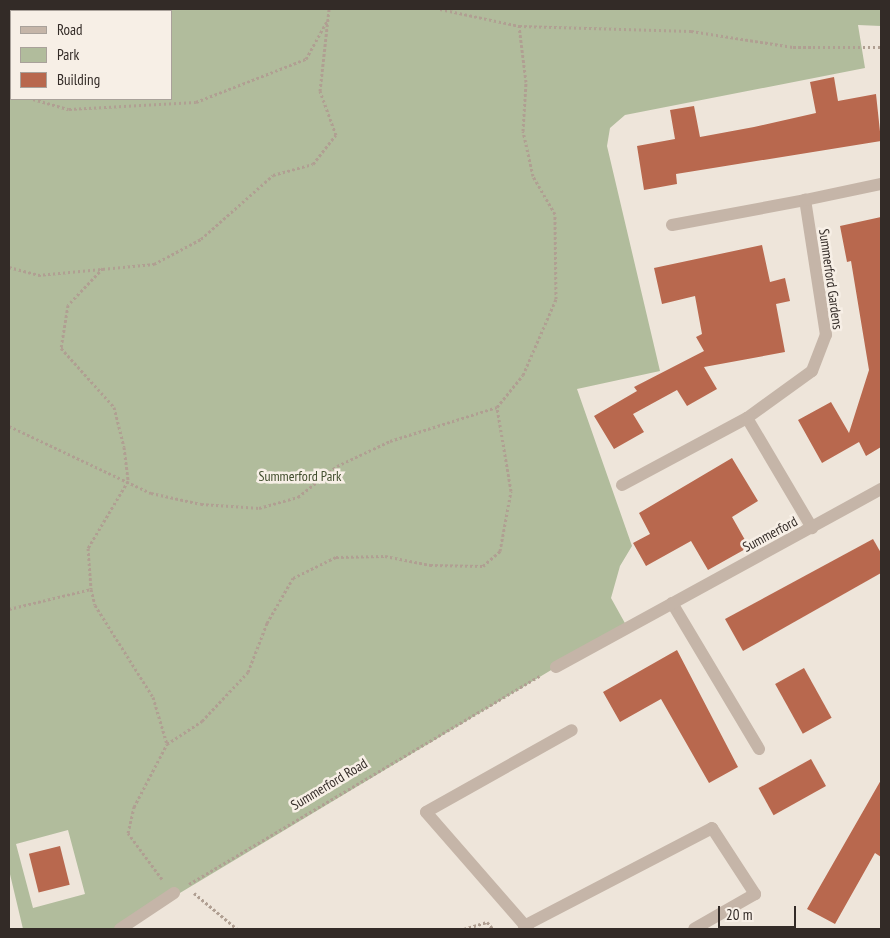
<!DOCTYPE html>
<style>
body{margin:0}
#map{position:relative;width:890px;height:938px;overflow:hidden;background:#eee5da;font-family:"PT Sans Narrow",sans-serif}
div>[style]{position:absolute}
.green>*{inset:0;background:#b1bc9c}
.building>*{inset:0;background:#b8684e;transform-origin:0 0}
.path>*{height:3px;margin-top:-1.5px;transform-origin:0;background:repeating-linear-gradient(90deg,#b09f92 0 2.5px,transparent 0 5px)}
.minor>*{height:12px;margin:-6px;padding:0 6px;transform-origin:6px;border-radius:6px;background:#c5b5a8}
span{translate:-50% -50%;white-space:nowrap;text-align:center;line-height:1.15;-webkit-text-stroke:5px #f7efe6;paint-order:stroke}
.street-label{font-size:14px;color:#332b27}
.park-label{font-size:14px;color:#424e2e}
.frame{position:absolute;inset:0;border:10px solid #332b27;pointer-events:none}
.legend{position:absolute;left:10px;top:10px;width:162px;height:90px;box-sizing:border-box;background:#f7efe6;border:1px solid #a9a19a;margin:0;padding:6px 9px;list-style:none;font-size:15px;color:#332b27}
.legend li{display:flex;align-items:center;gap:10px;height:25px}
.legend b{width:25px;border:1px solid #a9a19a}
.scale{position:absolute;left:718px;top:906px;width:78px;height:22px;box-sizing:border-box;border:2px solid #332b27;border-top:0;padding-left:6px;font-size:15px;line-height:18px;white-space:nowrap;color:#332b27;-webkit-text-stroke:4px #f7efe6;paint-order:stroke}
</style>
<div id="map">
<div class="green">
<div style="clip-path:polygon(evenodd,9px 9px,881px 9px,881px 26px,858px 25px,865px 68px,625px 115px,610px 128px,607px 146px,660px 371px,577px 389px,632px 546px,620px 566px,611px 598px,626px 625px,120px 929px,23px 929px,9px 870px,9px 9px,11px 11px,171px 11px,171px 99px,11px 99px,11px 11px,9px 9px,68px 830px,85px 894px,33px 908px,16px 844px,68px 830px)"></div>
</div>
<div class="building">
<div style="clip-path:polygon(834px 77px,838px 101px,876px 94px,881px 141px,676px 174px,677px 184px,644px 190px,637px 146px,675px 139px,670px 110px,694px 106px,700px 137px,754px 127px,816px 113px,810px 82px)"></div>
<div style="clip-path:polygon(881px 217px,881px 447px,866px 456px,859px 442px,822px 463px,798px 420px,831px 402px,849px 433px,869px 370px,851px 261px,847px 262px,840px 226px)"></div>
<div style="clip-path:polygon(762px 245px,770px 282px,785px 278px,790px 301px,776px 304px,785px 352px,704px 367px,717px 389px,687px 406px,677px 390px,633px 414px,644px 432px,614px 449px,594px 416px,637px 391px,634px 387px,704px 351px,696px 337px,702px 334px,695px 296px,662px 304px,654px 268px)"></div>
<div style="clip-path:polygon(732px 458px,758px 501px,732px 517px,749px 547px,708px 570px,691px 541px,646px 566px,633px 543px,650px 534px,639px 513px)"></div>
<div style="clip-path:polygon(873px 539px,881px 553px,881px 573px,743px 651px,725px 619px)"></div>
<div style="clip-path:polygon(677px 650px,738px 767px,709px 783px,661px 699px,620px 722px,603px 692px)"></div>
<div style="left:804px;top:668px;width:57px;height:33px;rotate:61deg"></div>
<div style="left:811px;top:759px;width:31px;height:60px;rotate:61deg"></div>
<div style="clip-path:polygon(881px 780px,881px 857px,875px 853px,835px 924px,807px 909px)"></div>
<div style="left:60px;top:846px;width:40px;height:32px;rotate:76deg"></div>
</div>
<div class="path">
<div style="left:440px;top:9px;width:81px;rotate:12.1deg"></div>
<div style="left:519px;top:26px;width:172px;rotate:1.7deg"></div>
<div style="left:691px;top:31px;width:103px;rotate:8.9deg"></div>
<div style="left:793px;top:47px;width:88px"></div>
<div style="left:9px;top:90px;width:2px;rotate:27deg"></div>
<div style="left:33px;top:99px;width:37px;rotate:16deg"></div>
<div style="left:69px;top:109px;width:127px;rotate:-3.2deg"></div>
<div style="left:196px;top:102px;width:118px;rotate:-21.4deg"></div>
<div style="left:306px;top:59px;width:43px;rotate:-61.1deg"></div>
<div style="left:9px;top:267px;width:30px;rotate:15deg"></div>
<div style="left:38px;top:275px;width:117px;rotate:-5.4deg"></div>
<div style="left:154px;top:264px;width:53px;rotate:-28deg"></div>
<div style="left:201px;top:239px;width:96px;rotate:-41.6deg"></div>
<div style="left:273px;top:175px;width:41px;rotate:-15.4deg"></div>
<div style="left:313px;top:164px;width:37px;rotate:-52deg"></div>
<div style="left:336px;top:135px;width:47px;rotate:-110deg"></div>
<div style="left:320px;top:91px;width:82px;rotate:-83.7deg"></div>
<div style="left:103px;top:268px;width:51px;rotate:133.4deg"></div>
<div style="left:68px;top:305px;width:44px;rotate:99.2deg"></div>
<div style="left:61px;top:348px;width:79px;rotate:48.1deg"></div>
<div style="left:114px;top:407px;width:41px;rotate:76deg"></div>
<div style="left:124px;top:447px;width:34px;rotate:83deg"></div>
<div style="left:128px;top:481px;width:78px;rotate:120.8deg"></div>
<div style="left:88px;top:548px;width:41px;rotate:85.8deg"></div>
<div style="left:91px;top:589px;width:16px;rotate:76deg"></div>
<div style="left:95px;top:605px;width:109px;rotate:57.8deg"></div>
<div style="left:153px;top:697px;width:49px;rotate:73.4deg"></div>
<div style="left:9px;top:426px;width:157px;rotate:25.3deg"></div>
<div style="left:151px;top:493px;width:51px;rotate:12.4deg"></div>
<div style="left:201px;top:504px;width:58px;rotate:3.9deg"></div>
<div style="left:259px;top:508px;width:41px;rotate:-15.8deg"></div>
<div style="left:298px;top:497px;width:50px;rotate:-38.5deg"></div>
<div style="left:337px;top:466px;width:59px;rotate:-25.3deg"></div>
<div style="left:390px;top:441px;width:112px;rotate:-17.6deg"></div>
<div style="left:497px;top:407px;width:41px;rotate:-50.9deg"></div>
<div style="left:523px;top:375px;width:83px;rotate:-66.5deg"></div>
<div style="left:556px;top:299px;width:85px;rotate:-90.7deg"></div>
<div style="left:555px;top:214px;width:44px;rotate:-120.1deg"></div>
<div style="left:533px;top:176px;width:46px;rotate:-102.5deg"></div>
<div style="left:523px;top:131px;width:49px;rotate:-86.5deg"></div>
<div style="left:526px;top:82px;width:56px;rotate:-97.1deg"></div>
<div style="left:9px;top:609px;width:84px;rotate:-13.7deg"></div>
<div style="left:162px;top:879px;width:57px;rotate:-126.5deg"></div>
<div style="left:128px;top:833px;width:27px;rotate:-77deg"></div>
<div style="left:134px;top:807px;width:71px;rotate:-62.4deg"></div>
<div style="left:167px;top:744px;width:42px;rotate:-33.3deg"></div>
<div style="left:202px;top:721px;width:67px;rotate:-46.8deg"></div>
<div style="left:248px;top:672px;width:53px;rotate:-68.8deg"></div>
<div style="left:267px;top:623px;width:52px;rotate:-60deg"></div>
<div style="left:293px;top:578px;width:48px;rotate:-26deg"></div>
<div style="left:336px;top:557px;width:49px;rotate:-1.2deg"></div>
<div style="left:385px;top:556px;width:46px;rotate:11.3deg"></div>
<div style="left:430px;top:565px;width:53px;rotate:1.1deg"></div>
<div style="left:483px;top:566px;width:23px;rotate:-41deg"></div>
<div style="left:500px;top:551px;width:61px;rotate:-79.6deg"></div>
<div style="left:511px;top:491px;width:85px;rotate:-99.5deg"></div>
<div style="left:189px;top:884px;width:408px;rotate:-30.7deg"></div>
<div style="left:194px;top:893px;width:56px;rotate:39.9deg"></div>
<div style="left:464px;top:929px;width:24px;rotate:-17deg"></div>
<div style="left:487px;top:922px;width:9px;rotate:49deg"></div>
</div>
<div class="minor">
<div style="left:672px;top:225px;width:135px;rotate:-10.6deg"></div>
<div style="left:747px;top:418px;width:128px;rotate:59.4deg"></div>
<div style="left:622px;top:485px;width:142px;rotate:-28.2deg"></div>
<div style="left:747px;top:418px;width:80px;rotate:-35.9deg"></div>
<div style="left:812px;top:371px;width:39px;rotate:-69deg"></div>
<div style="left:826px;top:335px;width:137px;rotate:-98.8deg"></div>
<div style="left:805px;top:200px;width:78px;rotate:-11.9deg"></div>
<div style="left:672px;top:603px;width:170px;rotate:59.2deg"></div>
<div style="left:556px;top:667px;width:371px;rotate:-28.7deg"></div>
<div style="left:524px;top:926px;width:212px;rotate:-27.5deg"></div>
<div style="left:712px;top:828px;width:79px;rotate:56.9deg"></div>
<div style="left:755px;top:894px;width:70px;rotate:150.2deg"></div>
<div style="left:120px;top:929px;width:65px;rotate:-33.7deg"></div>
<div style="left:528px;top:929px;width:155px;rotate:-131.1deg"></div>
<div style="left:426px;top:812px;width:167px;rotate:-29.3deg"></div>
</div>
<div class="street-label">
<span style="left:831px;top:279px;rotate:82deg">Summerford Gardens</span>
<span style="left:770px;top:534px;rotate:-28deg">Summerford</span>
<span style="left:329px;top:784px;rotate:-31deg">Summerford Road</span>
</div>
<div class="park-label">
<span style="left:300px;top:476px">Summerford Park</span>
</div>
<div class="frame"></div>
<ul class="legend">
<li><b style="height:6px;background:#c5b5a8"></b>Road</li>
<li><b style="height:14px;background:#b1bc9c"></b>Park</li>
<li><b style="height:14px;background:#b8684e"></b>Building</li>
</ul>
<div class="scale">20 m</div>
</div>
